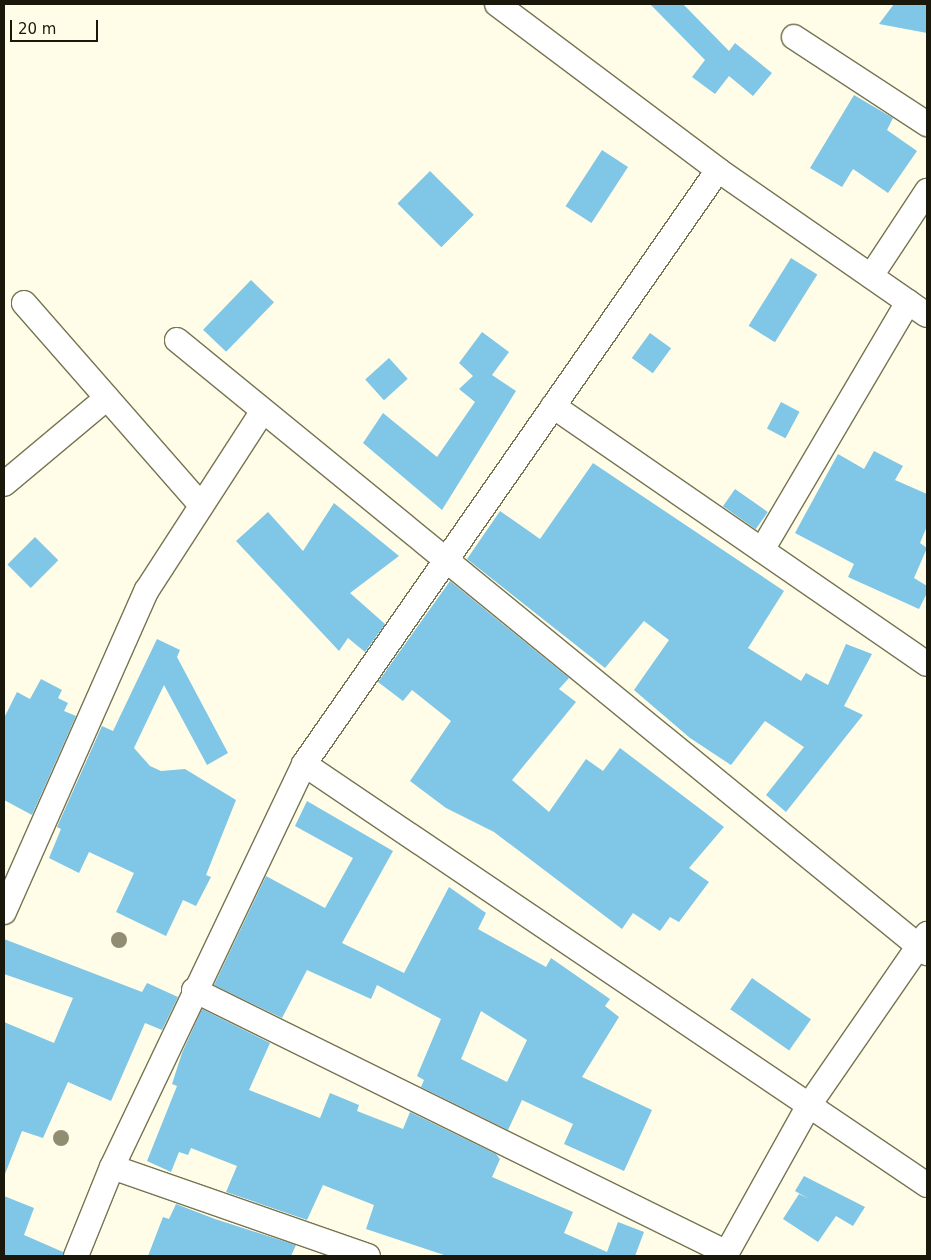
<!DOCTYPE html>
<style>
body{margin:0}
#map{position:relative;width:931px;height:1260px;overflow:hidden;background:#fffde7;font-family:"DejaVu Sans",sans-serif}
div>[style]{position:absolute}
.building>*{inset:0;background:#7fc6e7;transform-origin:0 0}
.roads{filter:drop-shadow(1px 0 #777453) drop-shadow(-1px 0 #777453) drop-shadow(0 1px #777453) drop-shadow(0 -1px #777453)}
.minor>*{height:24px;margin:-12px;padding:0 12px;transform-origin:12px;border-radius:12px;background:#fff}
.trees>*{width:16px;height:16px;margin:-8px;border-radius:50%;background:#908d73}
span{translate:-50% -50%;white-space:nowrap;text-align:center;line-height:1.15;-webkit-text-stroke:4px #fffde7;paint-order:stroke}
.frame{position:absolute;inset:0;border:5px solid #1a180b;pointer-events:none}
.scale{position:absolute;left:10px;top:20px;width:88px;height:22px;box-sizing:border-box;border:2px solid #1a180b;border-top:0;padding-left:6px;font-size:15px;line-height:18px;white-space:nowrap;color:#1a180b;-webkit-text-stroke:4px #fffde7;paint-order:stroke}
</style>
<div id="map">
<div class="building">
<div style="clip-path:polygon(650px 4px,683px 4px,729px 51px,735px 43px,772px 73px,753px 96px,729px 76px,715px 94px,692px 77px,705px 60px)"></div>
<div style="clip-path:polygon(894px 4px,927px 4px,927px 33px,879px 24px)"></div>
<div style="clip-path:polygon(854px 95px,893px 118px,887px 130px,917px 151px,888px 193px,853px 169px,842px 187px,810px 168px)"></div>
<div style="left:602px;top:150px;width:31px;height:67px;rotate:33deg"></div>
<div style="left:430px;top:171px;width:62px;height:46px;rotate:45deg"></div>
<div style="left:791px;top:258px;width:31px;height:80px;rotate:32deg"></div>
<div style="left:251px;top:280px;width:32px;height:69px;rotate:44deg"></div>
<div style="clip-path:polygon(482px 332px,509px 352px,492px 375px,516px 391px,442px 510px,363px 443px,383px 413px,437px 457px,475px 402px,459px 389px,473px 376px,459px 363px)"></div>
<div style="left:650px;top:333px;width:26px;height:31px;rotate:36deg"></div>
<div style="left:389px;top:358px;width:28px;height:32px;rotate:48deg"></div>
<div style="left:781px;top:402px;width:21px;height:30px;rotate:28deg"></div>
<div style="clip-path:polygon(874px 451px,903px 466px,895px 480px,927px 494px,927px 526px,920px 543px,927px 548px,914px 578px,927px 586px,927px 593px,919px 609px,848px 577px,854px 564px,795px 533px,838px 454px,864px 469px)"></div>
<div style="clip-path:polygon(593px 463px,784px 591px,748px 648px,801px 681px,806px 673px,828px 685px,846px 644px,872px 654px,844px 706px,863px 715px,786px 812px,766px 795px,804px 747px,765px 721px,731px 765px,690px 738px,634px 690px,669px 640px,644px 621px,605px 668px,467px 559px,500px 511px,540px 539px)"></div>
<div style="left:735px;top:489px;width:40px;height:21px;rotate:35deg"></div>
<div style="clip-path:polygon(334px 503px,399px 556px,350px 593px,385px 624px,365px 652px,348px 638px,339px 651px,236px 541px,268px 512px,303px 551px)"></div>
<div style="left:35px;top:537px;width:33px;height:39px;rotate:45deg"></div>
<div style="clip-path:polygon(450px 581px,569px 678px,559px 689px,576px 702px,512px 780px,549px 812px,586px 759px,603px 771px,620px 748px,724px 827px,689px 868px,709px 882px,679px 922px,670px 917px,660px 931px,633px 913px,622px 929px,494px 832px,446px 808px,410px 781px,451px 721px,412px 690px,403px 701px,378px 682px)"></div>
<div style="clip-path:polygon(157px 639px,180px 650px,177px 657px,228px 753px,207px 765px,164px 685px,134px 748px,150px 766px,161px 771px,185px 769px,236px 800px,206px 875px,211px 877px,196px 906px,183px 900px,166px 936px,116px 912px,134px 873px,89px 852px,79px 873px,49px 858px,61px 829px,57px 827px,102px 726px,113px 731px)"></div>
<div style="clip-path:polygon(41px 679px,62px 690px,58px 698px,68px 703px,64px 711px,76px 716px,32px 815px,4px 800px,4px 718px,17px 692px,30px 699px)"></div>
<div style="clip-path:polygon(evenodd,307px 801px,393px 851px,342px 943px,404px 973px,449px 887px,486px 913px,478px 929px,546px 967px,551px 958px,610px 999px,605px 1006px,619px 1017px,582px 1077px,652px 1110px,624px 1171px,564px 1144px,573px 1124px,522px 1100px,508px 1130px,421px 1087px,424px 1080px,417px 1076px,441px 1019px,377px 985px,371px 999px,307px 970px,282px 1018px,214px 985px,266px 876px,325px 908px,353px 858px,295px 826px,307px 801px,481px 1011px,527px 1040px,507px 1082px,461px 1059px,481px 1011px)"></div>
<div style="clip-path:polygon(4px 939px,142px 992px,147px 983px,178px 997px,162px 1030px,145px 1023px,111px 1101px,68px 1082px,43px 1138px,22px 1131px,5px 1174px,4px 1022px,54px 1043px,73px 998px,4px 974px)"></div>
<div style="left:752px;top:978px;width:72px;height:38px;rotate:35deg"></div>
<div style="clip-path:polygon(202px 1009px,270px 1043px,249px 1090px,320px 1118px,330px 1093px,359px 1105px,357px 1111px,403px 1129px,410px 1112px,496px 1154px,500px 1159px,492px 1177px,573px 1212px,564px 1233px,607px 1252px,618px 1222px,644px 1232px,635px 1256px,447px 1256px,366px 1229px,374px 1205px,323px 1185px,307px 1220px,226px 1192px,237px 1166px,191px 1148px,188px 1155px,179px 1152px,171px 1172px,147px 1161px,177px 1086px,172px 1084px,182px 1053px)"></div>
<div style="clip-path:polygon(804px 1176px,865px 1207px,853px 1226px,836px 1216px,818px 1242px,783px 1219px,799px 1194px,809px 1199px,795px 1191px)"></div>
<div style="clip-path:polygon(4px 1196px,34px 1208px,24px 1235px,63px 1252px,63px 1256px,4px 1256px)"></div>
<div style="clip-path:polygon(176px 1204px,215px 1219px,296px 1245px,291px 1256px,148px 1256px,163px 1217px,169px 1219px)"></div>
</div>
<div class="roads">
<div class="minor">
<div style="left:497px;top:4px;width:276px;rotate:36.9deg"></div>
<div style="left:718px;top:170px;width:254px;rotate:34.8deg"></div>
<div style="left:794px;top:37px;width:159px;rotate:33.2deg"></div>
<div style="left:871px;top:276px;width:102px;rotate:-56.6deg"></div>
<div style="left:24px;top:303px;width:269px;rotate:48.8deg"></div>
<div style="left:177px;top:340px;width:969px;rotate:39.26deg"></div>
<div style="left:553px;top:406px;width:454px;rotate:34.6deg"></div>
<div style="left:4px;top:484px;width:134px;rotate:-39.9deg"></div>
<div style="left:762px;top:550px;width:288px;rotate:-59.5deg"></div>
<div style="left:304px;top:764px;width:752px;rotate:34.05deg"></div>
<div style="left:4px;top:912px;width:352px;rotate:-66.1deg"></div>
<div style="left:147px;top:590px;width:213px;rotate:-57.1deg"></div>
<div style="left:194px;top:990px;width:594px;rotate:26.26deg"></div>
<div style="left:112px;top:1167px;width:271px;rotate:19.2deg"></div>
<div style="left:76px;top:1256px;width:96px;rotate:-68deg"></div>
<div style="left:112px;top:1167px;width:446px;rotate:-64.5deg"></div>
<div style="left:304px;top:764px;width:724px;rotate:-55.12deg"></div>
<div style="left:725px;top:1256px;width:173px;rotate:-60.9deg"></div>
<div style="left:809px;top:1105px;width:208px;rotate:-55.4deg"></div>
</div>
</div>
<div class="trees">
<div style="left:119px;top:940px"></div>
<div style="left:61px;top:1138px"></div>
</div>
<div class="frame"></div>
<div class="scale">20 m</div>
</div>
